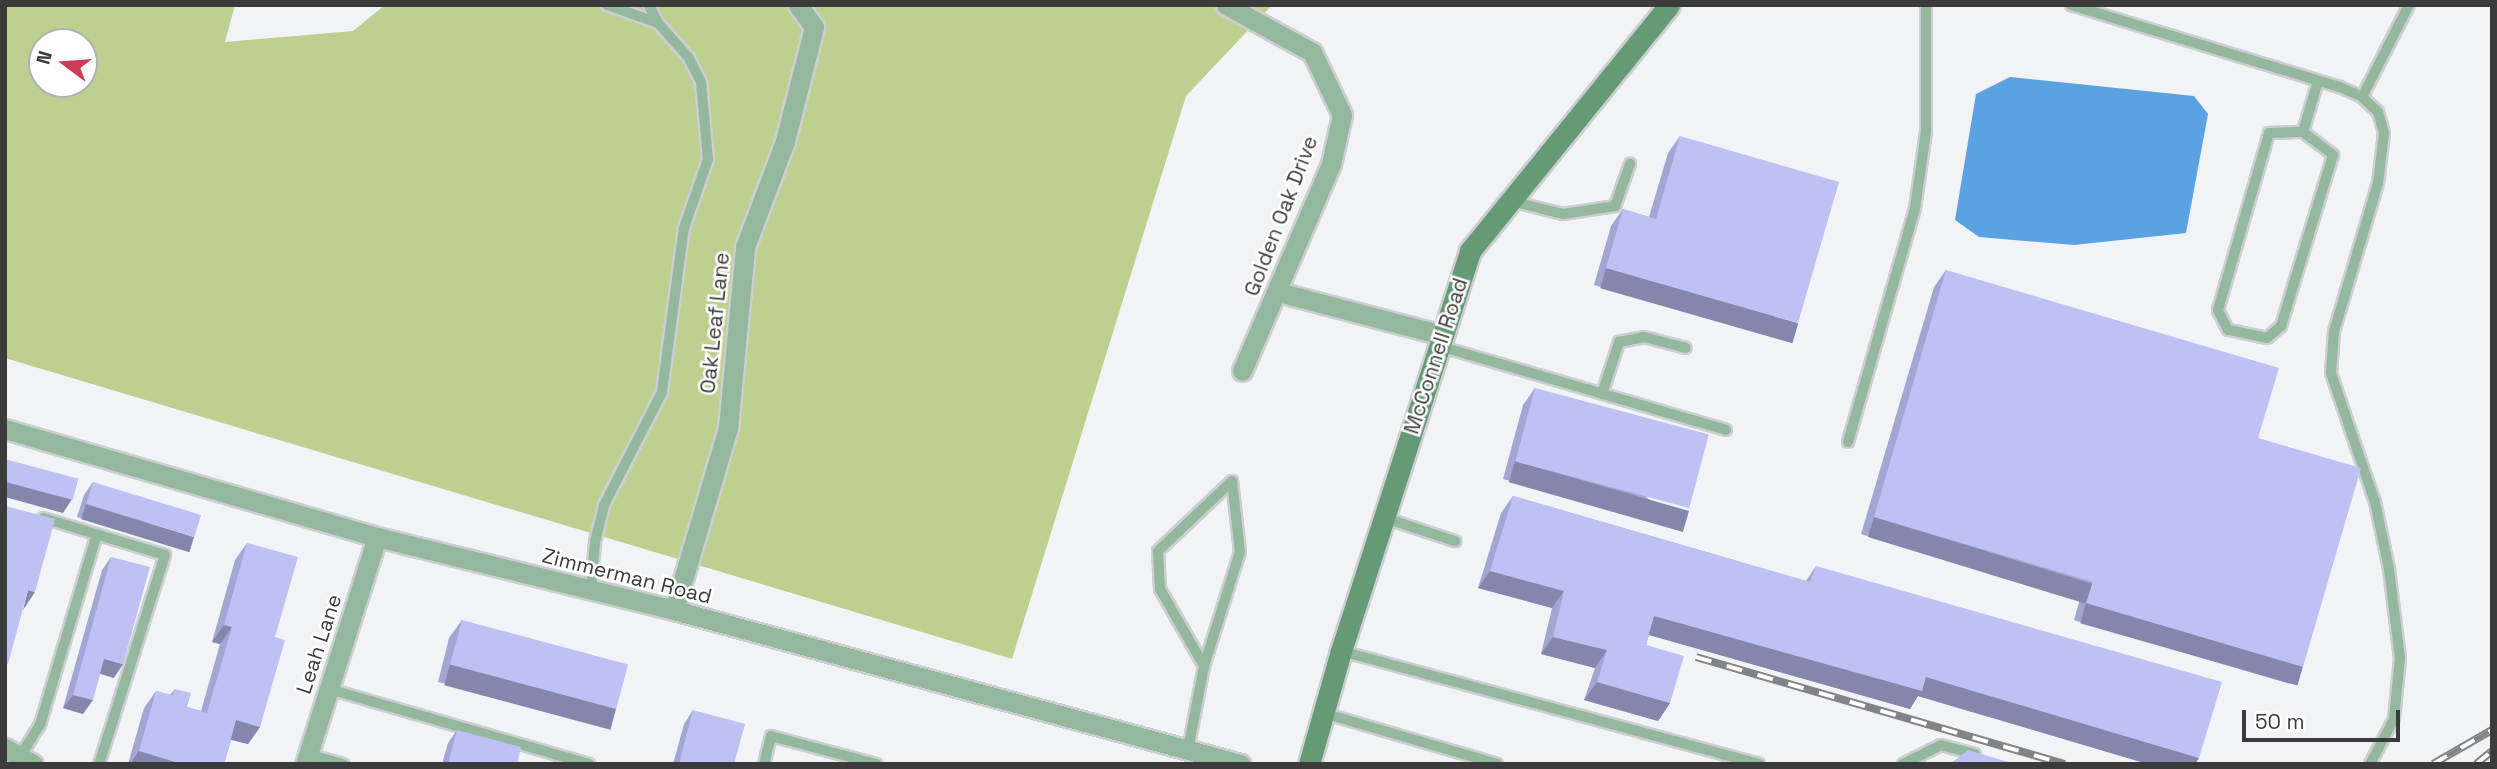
<!DOCTYPE html>
<style>
body{margin:0}
#map{position:relative;width:2497px;height:769px;overflow:hidden;background:#f1f3f6;font-family:"Space Grotesk",sans-serif}
div>[style]{position:absolute}
.green>*{inset:0;background:#bed08f}
.water>*{inset:0;background:#5ba2e2}
.roads{filter:drop-shadow(2px 0 #cdced1) drop-shadow(-2px 0 #cdced1) drop-shadow(0 2px #cdced1) drop-shadow(0 -2px #cdced1)}
.lane>*{height:10px;margin:-5px;padding:0 5px;transform-origin:5px;border-radius:5px;background:#94b89e}
.street>*{height:19px;margin:-9.5px;padding:0 9.5px;transform-origin:9.5px;border-radius:9.5px;background:#94b89e}
.secondary>*{height:21px;margin:-10.5px;padding:0 10.5px;transform-origin:10.5px;border-radius:10.5px;background:#649a75}
.rail>*{height:8px;margin-top:-4px;transform-origin:0;background:repeating-linear-gradient(90deg,#fff 0 16px,#828384 0 32px);box-sizing:border-box;border-block:2px solid #828384}
.wall>*{inset:0;background:#a3a6d2}
.shaded-wall>*{inset:0;background:#8487ab;transform-origin:0 0}
.building>*{inset:0;background:#bdc1f4;transform-origin:0 0}
span{translate:-50% -50%;white-space:nowrap;text-align:center;line-height:1.15;-webkit-text-stroke:5px #fff;paint-order:stroke}
.street-label{font-size:21px;color:#3b3b3c}
.frame{position:absolute;inset:0;border:7px solid #3b3b3c;pointer-events:none}
.north{position:absolute;left:28px;top:28px;width:70px;height:70px;box-sizing:border-box;background:#fff;border:2px solid #b1b1b1;border-radius:50%;rotate:286deg;font-size:19px;font-weight:700;line-height:28px;text-align:center;color:#3b3b3c}
.north::after{content:'';display:block;margin:auto;width:24px;height:32px;background:#cc3c5a;clip-path:polygon(50% 0,100% 100%,50% 72%,0 100%)}
.scale{position:absolute;left:2242px;top:710px;width:158px;height:32px;box-sizing:border-box;border:4px solid #3b3b3c;border-top:0;padding-left:9px;font-size:21px;line-height:24px;white-space:nowrap;color:#3b3b3c;-webkit-text-stroke:5px #fff;paint-order:stroke}
</style>
<div id="map">
<div class="green">
<div style="clip-path:polygon(evenodd,5px 5px,235px 5px,225px 42px,353px 31px,385px 5px,1272px 5px,1186px 96px,1012px 659px,5px 358px,5px 5px,42px 42px,84px 42px,84px 84px,42px 84px,42px 42px)"></div>
</div>
<div class="water">
<div style="clip-path:polygon(2010px 77px,2194px 96px,2208px 114px,2186px 233px,2074px 245px,1979px 237px,1955px 220px,1976px 94px)"></div>
</div>
<div class="roads">
<div class="lane">
<div style="left:607px;top:5px;width:54px;rotate:19.4deg"></div>
<div style="left:2071px;top:5px;width:281px;rotate:17deg"></div>
<div style="left:2340px;top:87px;width:24px;rotate:24deg"></div>
<div style="left:2362px;top:97px;width:22px;rotate:43deg"></div>
<div style="left:2378px;top:112px;width:22px;rotate:74deg"></div>
<div style="left:2384px;top:133px;width:50px;rotate:96.8deg"></div>
<div style="left:2378px;top:183px;width:155px;rotate:106.5deg"></div>
<div style="left:2334px;top:332px;width:41px;rotate:94.2deg"></div>
<div style="left:2331px;top:373px;width:136px;rotate:71.2deg"></div>
<div style="left:2375px;top:502px;width:68px;rotate:78.2deg"></div>
<div style="left:2389px;top:569px;width:90px;rotate:83deg"></div>
<div style="left:2400px;top:658px;width:61px;rotate:95.6deg"></div>
<div style="left:2394px;top:719px;width:51px;rotate:118.1deg"></div>
<div style="left:2362px;top:97px;width:103px;rotate:-62.9deg"></div>
<div style="left:2303px;top:132px;width:38px;rotate:37deg"></div>
<div style="left:2333px;top:155px;width:179px;rotate:106.9deg"></div>
<div style="left:2281px;top:326px;width:18px;rotate:139deg"></div>
<div style="left:2267px;top:338px;width:40px;rotate:-168deg"></div>
<div style="left:2228px;top:330px;width:22px;rotate:-117deg"></div>
<div style="left:2218px;top:310px;width:184px;rotate:-73.9deg"></div>
<div style="left:2269px;top:133px;width:34px;rotate:-2deg"></div>
<div style="left:2303px;top:132px;width:53px;rotate:-73.6deg"></div>
<div style="left:1511px;top:201px;width:54px;rotate:14deg"></div>
<div style="left:1563px;top:214px;width:53px;rotate:-8.7deg"></div>
<div style="left:1615px;top:206px;width:45px;rotate:-70.3deg"></div>
<div style="left:1439px;top:346px;width:299px;rotate:16.3deg"></div>
<div style="left:1602px;top:394px;width:55px;rotate:-71.9deg"></div>
<div style="left:1619px;top:342px;width:25px;rotate:-11deg"></div>
<div style="left:1644px;top:337px;width:43px;rotate:14.7deg"></div>
<div style="left:1848px;top:442px;width:243px;rotate:-74deg"></div>
<div style="left:1915px;top:208px;width:77px;rotate:-81.8deg"></div>
<div style="left:1926px;top:132px;width:127px;rotate:-90deg"></div>
<div style="left:43px;top:518px;width:127px;rotate:16.9deg"></div>
<div style="left:165px;top:555px;width:219px;rotate:107.5deg"></div>
<div style="left:1385px;top:518px;width:74px;rotate:18.2deg"></div>
<div style="left:591px;top:590px;width:48px;rotate:-85.2deg"></div>
<div style="left:595px;top:542px;width:38px;rotate:-76deg"></div>
<div style="left:604px;top:505px;width:127px;rotate:-62.8deg"></div>
<div style="left:662px;top:392px;width:165px;rotate:-82.4deg"></div>
<div style="left:684px;top:228px;width:73px;rotate:-70.8deg"></div>
<div style="left:708px;top:159px;width:77px;rotate:-95.2deg"></div>
<div style="left:701px;top:82px;width:27px;rotate:-117deg"></div>
<div style="left:689px;top:58px;width:47px;rotate:-131.5deg"></div>
<div style="left:658px;top:23px;width:20px;rotate:-117deg"></div>
<div style="left:1341px;top:651px;width:433px;rotate:15.1deg"></div>
<div style="left:329px;top:689px;width:271px;rotate:16.1deg"></div>
<div style="left:1323px;top:713px;width:181px;rotate:16.3deg"></div>
<div style="left:1188px;top:750px;width:86px;rotate:-79.2deg"></div>
<div style="left:1204px;top:666px;width:120px;rotate:-72.5deg"></div>
<div style="left:1240px;top:552px;width:71px;rotate:-96.4deg"></div>
<div style="left:1232px;top:481px;width:102px;rotate:136.6deg"></div>
<div style="left:1158px;top:551px;width:38px;rotate:87deg"></div>
<div style="left:1160px;top:589px;width:89px;rotate:60.3deg"></div>
<div style="left:308px;top:754px;width:37px;rotate:16deg"></div>
<div style="left:21px;top:755px;width:36px;rotate:-58deg"></div>
<div style="left:40px;top:725px;width:199px;rotate:-73.4deg"></div>
<div style="left:764px;top:764px;width:29px;rotate:-76deg"></div>
<div style="left:771px;top:736px;width:109px;rotate:14.9deg"></div>
<div style="left:1903px;top:764px;width:42px;rotate:-26.6deg"></div>
<div style="left:1941px;top:745px;width:35px;rotate:15deg"></div>
</div>
<div class="street">
<div style="left:1226px;top:5px;width:98px;rotate:28.7deg"></div>
<div style="left:1312px;top:52px;width:70px;rotate:64.5deg"></div>
<div style="left:1342px;top:115px;width:50px;rotate:102.7deg"></div>
<div style="left:1331px;top:164px;width:225px;rotate:113.3deg"></div>
<div style="left:1278px;top:292px;width:170px;rotate:14.7deg"></div>
<div style="left:5px;top:429px;width:387px;rotate:16.2deg"></div>
<div style="left:377px;top:537px;width:306px;rotate:13.8deg"></div>
<div style="left:674px;top:610px;width:587px;rotate:15.22deg"></div>
<div style="left:674px;top:610px;width:190px;rotate:-73.5deg"></div>
<div style="left:728px;top:428px;width:182px;rotate:-84.6deg"></div>
<div style="left:745px;top:247px;width:113px;rotate:-69.3deg"></div>
<div style="left:785px;top:141px;width:118px;rotate:-75.7deg"></div>
<div style="left:814px;top:27px;width:27px;rotate:-126deg"></div>
<div style="left:5px;top:748px;width:32px;rotate:30deg"></div>
<div style="left:305px;top:764px;width:238px;rotate:-72.4deg"></div>
</div>
<div class="secondary">
<div style="left:1309px;top:764px;width:117px;rotate:-74.2deg"></div>
<div style="left:1341px;top:651px;width:420px;rotate:-72.1deg"></div>
<div style="left:1470px;top:251px;width:316px;rotate:-51deg"></div>
</div>
</div>
<div class="rail">
<div style="left:1696px;top:657px;width:384px;rotate:16.2deg"></div>
<div style="left:2433px;top:764px;width:68px;rotate:-30deg"></div>
<div style="left:2476px;top:764px;width:21px;rotate:-39deg"></div>
</div>
<div class="wall">
<div style="clip-path:polygon(1680px 136px,1786px 341px,1594px 285px,1611px 226px,1623px 209px,1649px 217px,1668px 153px)"></div>
<div style="clip-path:polygon(1946px 270px,2258px 438px,2290px 684px,2074px 620px,2080px 599px,1861px 534px,1934px 287px)"></div>
<div style="clip-path:polygon(1535px 388px,1677px 527px,1503px 479px,1523px 405px)"></div>
<div style="clip-path:polygon(93px 482px,185px 549px,77px 517px,84px 495px)"></div>
<div style="clip-path:polygon(1513px 496px,1806px 581px,1816px 566px,2199px 758px,2195px 764px,2148px 764px,1918px 696px,1910px 709px,1649px 635px,1646px 645px,1670px 703px,1658px 721px,1584px 700px,1595px 668px,1541px 654px,1552px 608px,1478px 588px,1501px 513px)"></div>
<div style="clip-path:polygon(247px 543px,275px 637px,260px 727px,248px 744px,231px 740px,224px 764px,128px 764px,144px 708px,156px 691px,170px 695px,175px 689px,187px 707px,201px 711px,220px 644px,212px 642px,235px 560px)"></div>
<div style="clip-path:polygon(111px 557px,114px 678px,100px 674px,83px 714px,63px 708px,102px 570px)"></div>
<div style="clip-path:polygon(462px 620px,616px 708px,604px 725px,438px 682px,449px 638px)"></div>
<div style="clip-path:polygon(693px 710px,734px 764px,673px 764px,684px 724px)"></div>
<div style="clip-path:polygon(457px 730px,517px 764px,442px 764px,448px 743px)"></div>
</div>
<div class="shaded-wall">
<div style="left:1606px;top:268px;width:200px;height:21px;rotate:16deg"></div>
<div style="left:1515px;top:461px;width:181px;height:22px;rotate:16deg"></div>
<div style="clip-path:polygon(5px 481px,72px 499px,63px 513px,5px 497px)"></div>
<div style="left:86px;top:504px;width:113px;height:16px;rotate:17deg"></div>
<div style="left:1874px;top:517px;width:228px;height:21px;rotate:17deg"></div>
<div style="clip-path:polygon(1490px 571px,1564px 591px,1552px 608px,1478px 588px)"></div>
<div style="clip-path:polygon(28px 590px,35px 592px,23px 610px)"></div>
<div style="left:2086px;top:603px;width:226px;height:21px;rotate:16deg"></div>
<div style="clip-path:polygon(1654px 616px,1926px 677px,2199px 758px,2195px 764px,2148px 764px,1918px 696px,1910px 709px,1642px 633px)"></div>
<div style="clip-path:polygon(224px 625px,232px 627px,220px 644px,212px 642px)"></div>
<div style="clip-path:polygon(1553px 637px,1607px 650px,1595px 668px,1541px 654px)"></div>
<div style="clip-path:polygon(104px 659px,123px 664px,114px 678px,95px 672px)"></div>
<div style="left:450px;top:664px;width:172px;height:22px;rotate:15deg"></div>
<div style="clip-path:polygon(1597px 682px,1670px 703px,1658px 721px,1584px 700px)"></div>
<div style="clip-path:polygon(73px 695px,93px 700px,83px 714px,63px 708px)"></div>
<div style="clip-path:polygon(236px 720px,260px 727px,248px 744px,224px 738px)"></div>
<div style="clip-path:polygon(139px 751px,182px 764px,130px 764px)"></div>
</div>
<div class="building">
<div style="clip-path:polygon(1680px 136px,1839px 182px,1798px 323px,1606px 268px,1623px 209px,1656px 219px)"></div>
<div style="clip-path:polygon(1946px 270px,2279px 368px,2258px 438px,2361px 468px,2303px 667px,2086px 603px,2093px 582px,1874px 517px)"></div>
<div style="left:1535px;top:388px;width:180px;height:76px;rotate:15deg"></div>
<div style="left:5px;top:459px;width:76px;height:22px;rotate:15deg"></div>
<div style="left:93px;top:482px;width:113px;height:23px;rotate:17deg"></div>
<div style="clip-path:polygon(1513px 496px,1810px 582px,1816px 566px,2222px 682px,2199px 758px,1926px 677px,1922px 691px,1654px 616px,1646px 645px,1684px 656px,1670px 703px,1597px 682px,1607px 650px,1553px 637px,1564px 591px,1490px 571px)"></div>
<div style="clip-path:polygon(5px 506px,55px 519px,35px 592px,28px 590px,8px 664px,5px 663px)"></div>
<div style="clip-path:polygon(247px 543px,298px 557px,275px 637px,285px 640px,260px 727px,236px 720px,224px 764px,182px 764px,139px 751px,156px 691px,173px 695px,175px 689px,191px 693px,187px 707px,207px 713px,232px 627px,224px 625px)"></div>
<div style="clip-path:polygon(111px 557px,150px 567px,123px 664px,104px 659px,93px 700px,73px 695px)"></div>
<div style="left:462px;top:620px;width:172px;height:46px;rotate:15deg"></div>
<div style="clip-path:polygon(693px 710px,745px 724px,734px 764px,679px 764px)"></div>
<div style="clip-path:polygon(457px 730px,521px 747px,517px 764px,448px 764px)"></div>
<div style="clip-path:polygon(1968px 750px,2015px 764px,1950px 764px)"></div>
</div>
<div class="street-label">
<span style="left:1281px;top:216px;rotate:-69deg">Golden Oak Drive</span>
<span style="left:715px;top:323px;rotate:-84deg">Oak Leaf Lane</span>
<span style="left:1436px;top:356px;rotate:-72deg">McConnell Road</span>
<span style="left:627px;top:576px;rotate:14deg">Zimmerman Road</span>
<span style="left:319px;top:644px;rotate:-72deg">Leah Lane</span>
</div>
<div class="frame"></div>
<div class="north">N</div>
<div class="scale">50 m</div>
</div>
